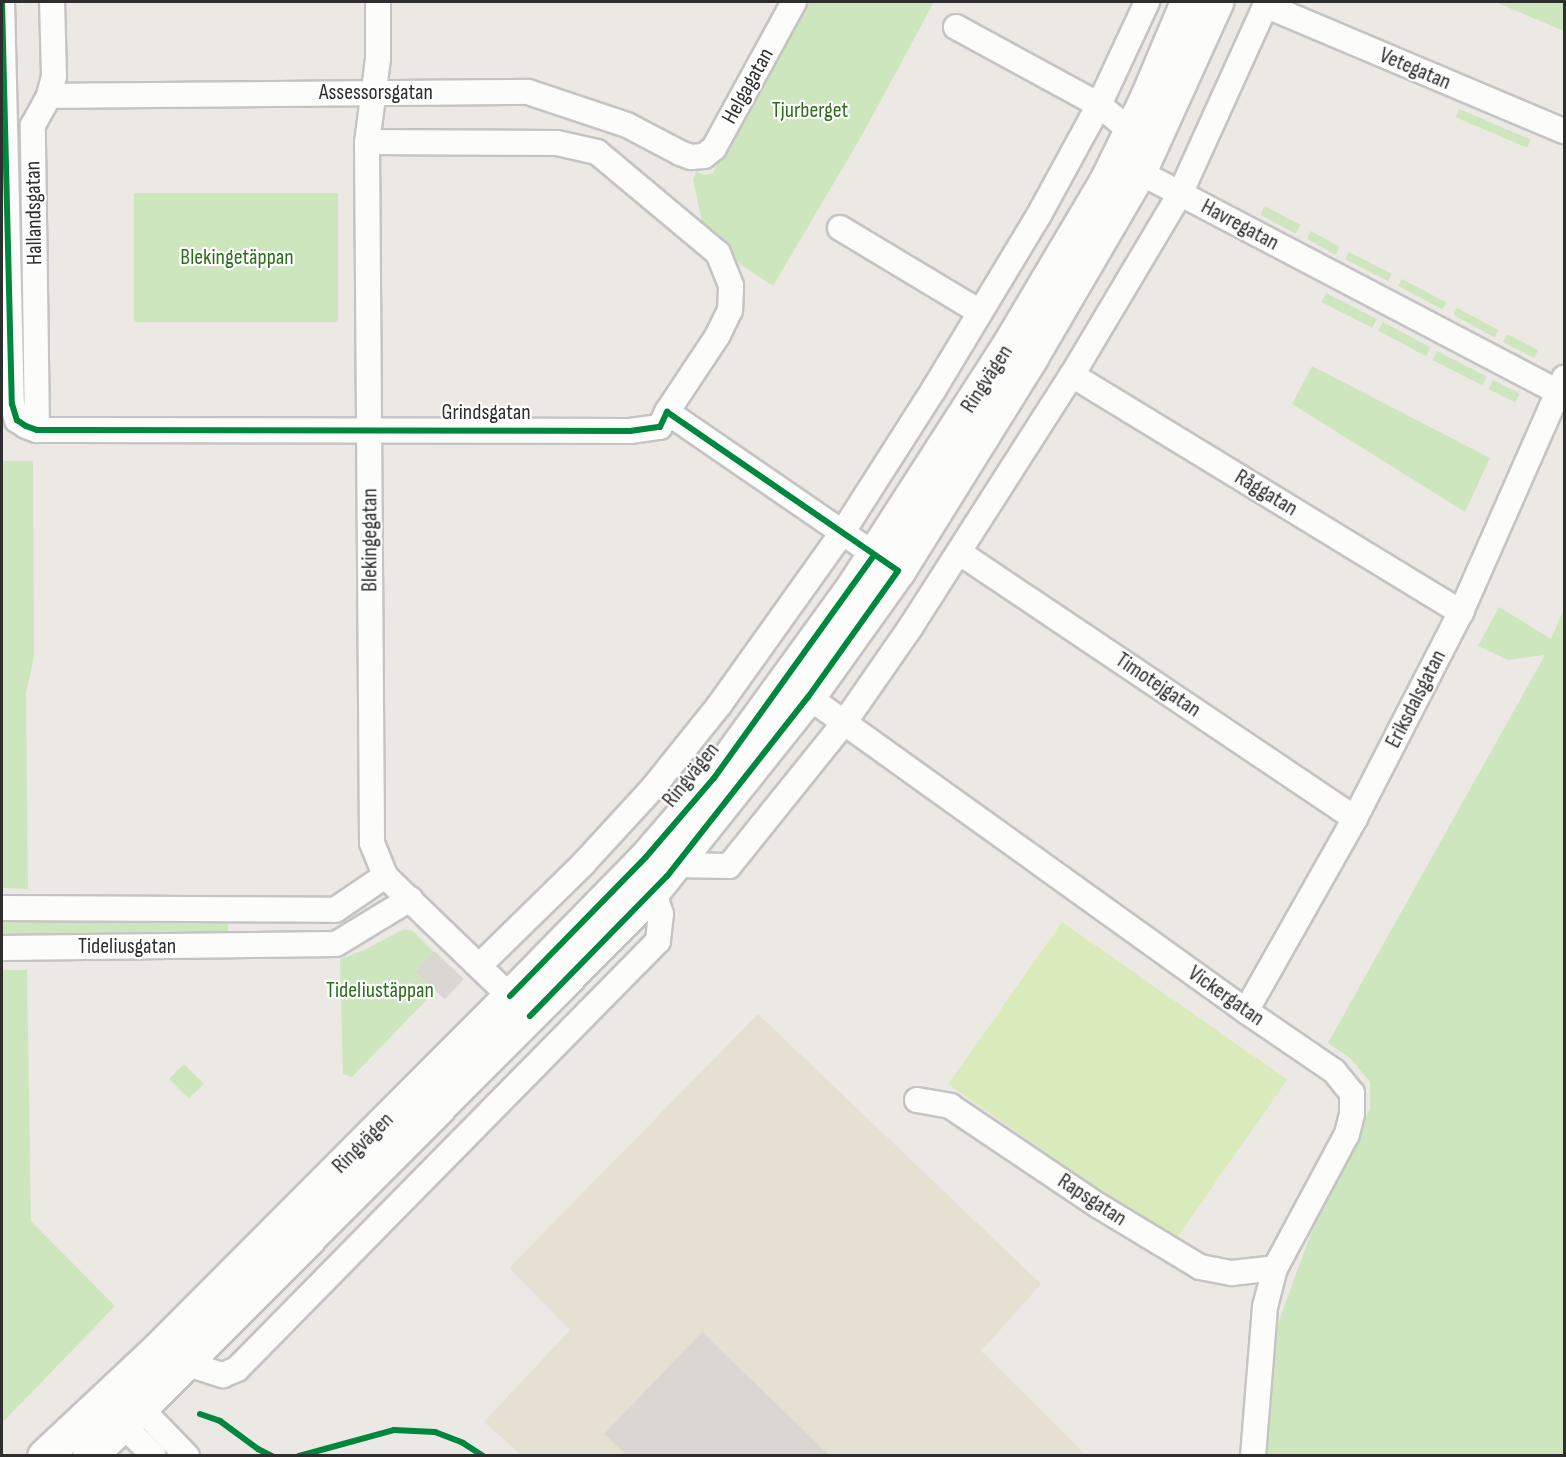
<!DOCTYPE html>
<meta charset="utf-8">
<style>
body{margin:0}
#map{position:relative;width:1566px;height:1457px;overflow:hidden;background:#ece8e4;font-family:"Sofia Sans Condensed",sans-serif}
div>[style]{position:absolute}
.education>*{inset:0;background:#e6e0d3}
.green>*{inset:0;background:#cee6be;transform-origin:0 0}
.pitch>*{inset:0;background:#d9eabb;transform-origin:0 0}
.plaza>*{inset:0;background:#dad6d2;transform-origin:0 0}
.roads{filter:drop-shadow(2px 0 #c5c4c5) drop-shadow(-2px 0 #c5c4c5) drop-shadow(0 2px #c5c4c5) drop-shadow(0 -2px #c5c4c5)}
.minor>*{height:24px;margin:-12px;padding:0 12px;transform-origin:12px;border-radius:12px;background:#fcfcfb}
.secondary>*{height:33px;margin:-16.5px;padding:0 16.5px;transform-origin:16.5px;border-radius:16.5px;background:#fcfcfb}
.cycleway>*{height:6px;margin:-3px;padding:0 3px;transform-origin:3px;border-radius:3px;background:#00873e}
span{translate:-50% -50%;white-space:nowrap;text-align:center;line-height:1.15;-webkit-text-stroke:4.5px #fff;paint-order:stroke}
.street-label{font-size:22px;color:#2e2e2e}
.park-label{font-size:22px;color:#2c6e1b}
.frame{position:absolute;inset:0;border:3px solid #2e2e2e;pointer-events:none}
</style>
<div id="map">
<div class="education">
<div style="clip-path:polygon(758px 1014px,1041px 1284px,981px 1351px,1086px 1455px,521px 1455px,484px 1422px,570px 1330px,509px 1268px)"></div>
</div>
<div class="green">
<div style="clip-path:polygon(805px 2px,934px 2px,861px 137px,773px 286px,741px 265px,703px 226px,693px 180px,696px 171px,704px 175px,713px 173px)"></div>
<div style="clip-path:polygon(1495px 2px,1564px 2px,1564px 31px)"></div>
<div style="left:1459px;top:109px;width:78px;height:9px;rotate:23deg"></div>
<div style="left:134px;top:193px;width:204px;height:129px"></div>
<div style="left:1265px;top:206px;width:40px;height:10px;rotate:28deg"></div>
<div style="left:1311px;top:231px;width:33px;height:9px;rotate:29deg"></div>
<div style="left:1349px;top:252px;width:48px;height:8px;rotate:27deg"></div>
<div style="left:1402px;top:279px;width:50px;height:8px;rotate:28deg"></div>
<div style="left:1326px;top:293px;width:57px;height:10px;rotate:27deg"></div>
<div style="left:1457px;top:308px;width:47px;height:8px;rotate:28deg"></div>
<div style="left:1383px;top:322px;width:54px;height:10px;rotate:28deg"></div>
<div style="left:1507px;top:334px;width:35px;height:9px;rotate:27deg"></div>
<div style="left:1437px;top:351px;width:56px;height:10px;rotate:27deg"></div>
<div style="clip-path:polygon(1312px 366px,1490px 458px,1465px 512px,1292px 404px)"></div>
<div style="left:1493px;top:380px;width:30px;height:10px;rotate:27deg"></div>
<div style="clip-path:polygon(2px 461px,33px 461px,34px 657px,26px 693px,28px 889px,2px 888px)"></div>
<div style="clip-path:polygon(1499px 607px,1551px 639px,1564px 609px,1564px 1455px,1267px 1456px,1277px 1326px,1310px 1236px,1370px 1108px,1370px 1082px,1350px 1058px,1328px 1043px,1545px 655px,1508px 660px,1478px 646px)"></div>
<div style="clip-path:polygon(228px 916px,228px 937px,2px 936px,2px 918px)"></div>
<div style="clip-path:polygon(404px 929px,413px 931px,434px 952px,415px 971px,435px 991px,352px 1077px,343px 1074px,340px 959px,364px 950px)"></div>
<div style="clip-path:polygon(2px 970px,27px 970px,31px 1221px,115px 1306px,2px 1423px)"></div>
<div style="left:184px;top:1064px;width:28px;height:21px;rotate:45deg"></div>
</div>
<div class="pitch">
<div style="left:1062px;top:922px;width:275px;height:198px;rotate:35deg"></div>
</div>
<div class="plaza">
<div style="left:434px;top:951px;width:41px;height:28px;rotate:43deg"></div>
<div style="clip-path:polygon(702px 1332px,829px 1455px,627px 1455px,604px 1434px)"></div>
</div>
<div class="roads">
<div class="minor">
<div style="left:2px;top:2px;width:402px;rotate:88.6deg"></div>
<div style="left:12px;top:404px;width:17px;rotate:73deg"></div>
<div style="left:17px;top:420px;width:11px;rotate:34deg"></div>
<div style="left:26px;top:426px;width:12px;rotate:20deg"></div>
<div style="left:37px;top:430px;width:34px"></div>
<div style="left:71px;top:430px;width:559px;rotate:0.1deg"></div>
<div style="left:630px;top:431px;width:30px;rotate:-8deg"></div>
<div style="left:660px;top:427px;width:17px;rotate:-65deg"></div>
<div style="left:667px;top:412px;width:267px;rotate:34.5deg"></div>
<div style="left:378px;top:2px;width:57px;rotate:90deg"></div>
<div style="left:378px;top:59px;width:84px;rotate:97.5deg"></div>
<div style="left:367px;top:142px;width:701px;rotate:89.59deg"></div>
<div style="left:372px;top:843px;width:35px;rotate:68deg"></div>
<div style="left:385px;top:876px;width:187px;rotate:43.9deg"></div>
<div style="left:1265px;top:5px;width:324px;rotate:22.9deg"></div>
<div style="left:956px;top:27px;width:163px;rotate:28.6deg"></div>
<div style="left:1099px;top:105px;width:26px;rotate:39deg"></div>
<div style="left:1119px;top:121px;width:16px;rotate:45deg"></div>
<div style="left:1130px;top:132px;width:41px;rotate:77.3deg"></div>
<div style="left:1139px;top:172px;width:473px;rotate:27.7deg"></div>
<div style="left:49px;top:96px;width:479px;rotate:-0.5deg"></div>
<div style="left:528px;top:92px;width:104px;rotate:18.4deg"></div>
<div style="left:627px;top:125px;width:60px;rotate:27.8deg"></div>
<div style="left:680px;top:153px;width:12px;rotate:20deg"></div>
<div style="left:691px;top:157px;width:13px;rotate:-4deg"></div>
<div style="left:704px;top:156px;width:13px;rotate:-39deg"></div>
<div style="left:714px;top:148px;width:166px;rotate:-61.3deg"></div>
<div style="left:367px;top:142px;width:190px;rotate:0.3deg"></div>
<div style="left:557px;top:143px;width:41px;rotate:12.7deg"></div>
<div style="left:597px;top:152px;width:158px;rotate:39.9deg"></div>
<div style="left:718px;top:253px;width:35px;rotate:68deg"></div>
<div style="left:731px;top:286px;width:24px;rotate:92deg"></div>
<div style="left:730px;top:310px;width:28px;rotate:116deg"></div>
<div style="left:718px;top:335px;width:92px;rotate:123.5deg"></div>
<div style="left:840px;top:228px;width:163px;rotate:31deg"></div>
<div style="left:1072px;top:375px;width:456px;rotate:31.4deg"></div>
<div style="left:37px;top:430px;width:305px;rotate:-90.8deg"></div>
<div style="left:33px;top:125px;width:33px;rotate:-61deg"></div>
<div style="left:49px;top:96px;width:21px;rotate:-76deg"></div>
<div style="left:54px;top:76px;width:74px;rotate:-91.5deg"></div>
<div style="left:960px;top:553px;width:476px;rotate:33.9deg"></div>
<div style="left:796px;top:688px;width:554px;rotate:35.67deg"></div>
<div style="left:1246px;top:1011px;width:107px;rotate:34.3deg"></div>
<div style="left:1334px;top:1071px;width:28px;rotate:51deg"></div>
<div style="left:1352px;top:1093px;width:21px;rotate:90deg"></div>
<div style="left:1352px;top:1114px;width:21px;rotate:104deg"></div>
<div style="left:1347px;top:1134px;width:152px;rotate:118.2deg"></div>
<div style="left:1275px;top:1268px;width:40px;rotate:104.4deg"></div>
<div style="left:1265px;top:1307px;width:149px;rotate:94.6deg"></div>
<div style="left:675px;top:865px;width:54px;rotate:1.1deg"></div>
<div style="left:729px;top:866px;width:184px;rotate:-51.2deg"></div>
<div style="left:844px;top:723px;width:116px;rotate:-55.2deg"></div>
<div style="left:910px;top:628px;width:300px;rotate:-57.4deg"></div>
<div style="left:1072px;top:375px;width:211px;rotate:-59.2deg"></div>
<div style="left:1180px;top:194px;width:211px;rotate:-65.6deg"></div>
<div style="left:2px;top:908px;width:333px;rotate:0.3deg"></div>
<div style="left:335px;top:910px;width:60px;rotate:-34.2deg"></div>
<div style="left:2px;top:948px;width:334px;rotate:-0.7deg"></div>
<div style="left:336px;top:944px;width:87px;rotate:-31.3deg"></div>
<div style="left:479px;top:966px;width:146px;rotate:-44.4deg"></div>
<div style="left:583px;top:864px;width:102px;rotate:-47.4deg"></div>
<div style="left:652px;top:789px;width:109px;rotate:-51.3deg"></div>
<div style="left:720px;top:704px;width:210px;rotate:-54.5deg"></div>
<div style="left:842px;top:533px;width:171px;rotate:-57.4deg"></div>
<div style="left:934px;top:389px;width:203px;rotate:-58.9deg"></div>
<div style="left:1039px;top:215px;width:125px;rotate:-61.4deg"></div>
<div style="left:1099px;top:105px;width:114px;rotate:-65deg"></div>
<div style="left:1246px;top:1011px;width:222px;rotate:-60.5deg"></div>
<div style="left:1355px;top:818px;width:232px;rotate:-62.8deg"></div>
<div style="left:1461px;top:612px;width:256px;rotate:-66.2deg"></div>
<div style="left:917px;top:1100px;width:34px;rotate:10deg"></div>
<div style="left:950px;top:1106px;width:179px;rotate:33.9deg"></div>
<div style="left:1099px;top:1206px;width:118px;rotate:31.1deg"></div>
<div style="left:1200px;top:1267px;width:33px;rotate:11deg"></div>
<div style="left:1232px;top:1273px;width:43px;rotate:-6.6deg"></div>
<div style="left:185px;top:1363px;width:40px;rotate:18deg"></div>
<div style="left:223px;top:1375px;width:15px;rotate:-23deg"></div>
<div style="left:237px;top:1369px;width:600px;rotate:-45.47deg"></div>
<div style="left:658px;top:941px;width:27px;rotate:-84deg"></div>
<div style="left:661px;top:914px;width:24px;rotate:-109deg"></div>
<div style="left:130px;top:1397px;width:82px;rotate:46deg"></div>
<div style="left:112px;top:1414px;width:59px;rotate:45deg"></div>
</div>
<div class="secondary">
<div style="left:44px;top:1456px;width:156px;rotate:-43.2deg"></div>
<div style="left:158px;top:1349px;width:499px;rotate:-45.1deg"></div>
<div style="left:510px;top:996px;width:194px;rotate:-45.6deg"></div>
<div style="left:646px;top:857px;width:104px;rotate:-49.3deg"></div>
<div style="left:714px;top:778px;width:235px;rotate:-54deg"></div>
<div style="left:852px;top:588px;width:288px;rotate:-57.2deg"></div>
<div style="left:1008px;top:346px;width:194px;rotate:-59.3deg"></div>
<div style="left:1107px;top:179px;width:91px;rotate:-64deg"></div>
<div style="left:1147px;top:97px;width:103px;rotate:-67.2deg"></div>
<div style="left:89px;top:1456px;width:71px;rotate:-43.3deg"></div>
<div style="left:141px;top:1407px;width:727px;rotate:-45.22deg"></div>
<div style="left:653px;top:891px;width:248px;rotate:-51.4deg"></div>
<div style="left:808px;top:697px;width:155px;rotate:-54.5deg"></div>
<div style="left:898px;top:571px;width:252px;rotate:-58.1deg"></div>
<div style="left:1031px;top:357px;width:214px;rotate:-59.7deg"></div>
<div style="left:1139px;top:172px;width:187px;rotate:-65.6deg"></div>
</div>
</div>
<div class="cycleway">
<div style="left:2px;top:2px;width:402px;rotate:88.6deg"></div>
<div style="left:12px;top:404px;width:17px;rotate:73deg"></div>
<div style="left:17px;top:420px;width:11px;rotate:34deg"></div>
<div style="left:26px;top:426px;width:12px;rotate:20deg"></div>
<div style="left:37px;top:430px;width:34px"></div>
<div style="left:71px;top:430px;width:559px;rotate:0.1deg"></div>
<div style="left:630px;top:431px;width:30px;rotate:-8deg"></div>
<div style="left:660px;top:427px;width:17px;rotate:-65deg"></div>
<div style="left:667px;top:412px;width:280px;rotate:34.5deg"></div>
<div style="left:898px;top:571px;width:155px;rotate:125.5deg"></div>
<div style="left:808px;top:697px;width:228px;rotate:128.2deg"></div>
<div style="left:667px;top:876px;width:196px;rotate:134.4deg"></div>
<div style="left:510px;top:996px;width:194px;rotate:-45.6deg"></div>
<div style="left:646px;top:857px;width:104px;rotate:-49.3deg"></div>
<div style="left:714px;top:778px;width:274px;rotate:-54.3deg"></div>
<div style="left:200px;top:1414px;width:21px;rotate:19deg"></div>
<div style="left:220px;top:1421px;width:47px;rotate:36.4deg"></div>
<div style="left:258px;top:1449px;width:16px;rotate:27deg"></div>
<div style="left:299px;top:1456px;width:98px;rotate:-15.3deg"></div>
<div style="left:394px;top:1430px;width:41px;rotate:2.8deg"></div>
<div style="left:435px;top:1432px;width:30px;rotate:21deg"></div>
<div style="left:463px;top:1443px;width:24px;rotate:33deg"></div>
</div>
<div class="street-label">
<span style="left:1415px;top:69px;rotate:23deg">Vetegatan</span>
<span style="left:748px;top:86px;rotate:-61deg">Helgagatan</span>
<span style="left:376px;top:93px">Assessorsgatan</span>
<span style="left:34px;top:213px;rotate:-91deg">Hallandsgatan</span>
<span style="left:1240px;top:225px;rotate:28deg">Havregatan</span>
<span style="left:987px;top:379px;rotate:-57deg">Ringvägen</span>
<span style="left:486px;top:413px">Grindsgatan</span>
<span style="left:1266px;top:493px;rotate:31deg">Råggatan</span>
<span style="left:370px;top:540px;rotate:-90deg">Blekingegatan</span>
<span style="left:1158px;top:685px;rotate:34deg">Timotejgatan</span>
<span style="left:1416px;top:699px;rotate:-63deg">Eriksdalsgatan</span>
<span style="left:691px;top:775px;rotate:-51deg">Ringvägen</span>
<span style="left:127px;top:947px">Tideliusgatan</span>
<span style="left:1226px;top:996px;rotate:35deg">Vickergatan</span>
<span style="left:363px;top:1143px;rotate:-45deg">Ringvägen</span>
<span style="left:1092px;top:1200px;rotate:33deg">Rapsgatan</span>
</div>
<div class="park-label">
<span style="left:810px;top:111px">Tjurberget</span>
<span style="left:237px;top:258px">Blekingetäppan</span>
<span style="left:380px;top:991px">Tideliustäppan</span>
</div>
<div class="frame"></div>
</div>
